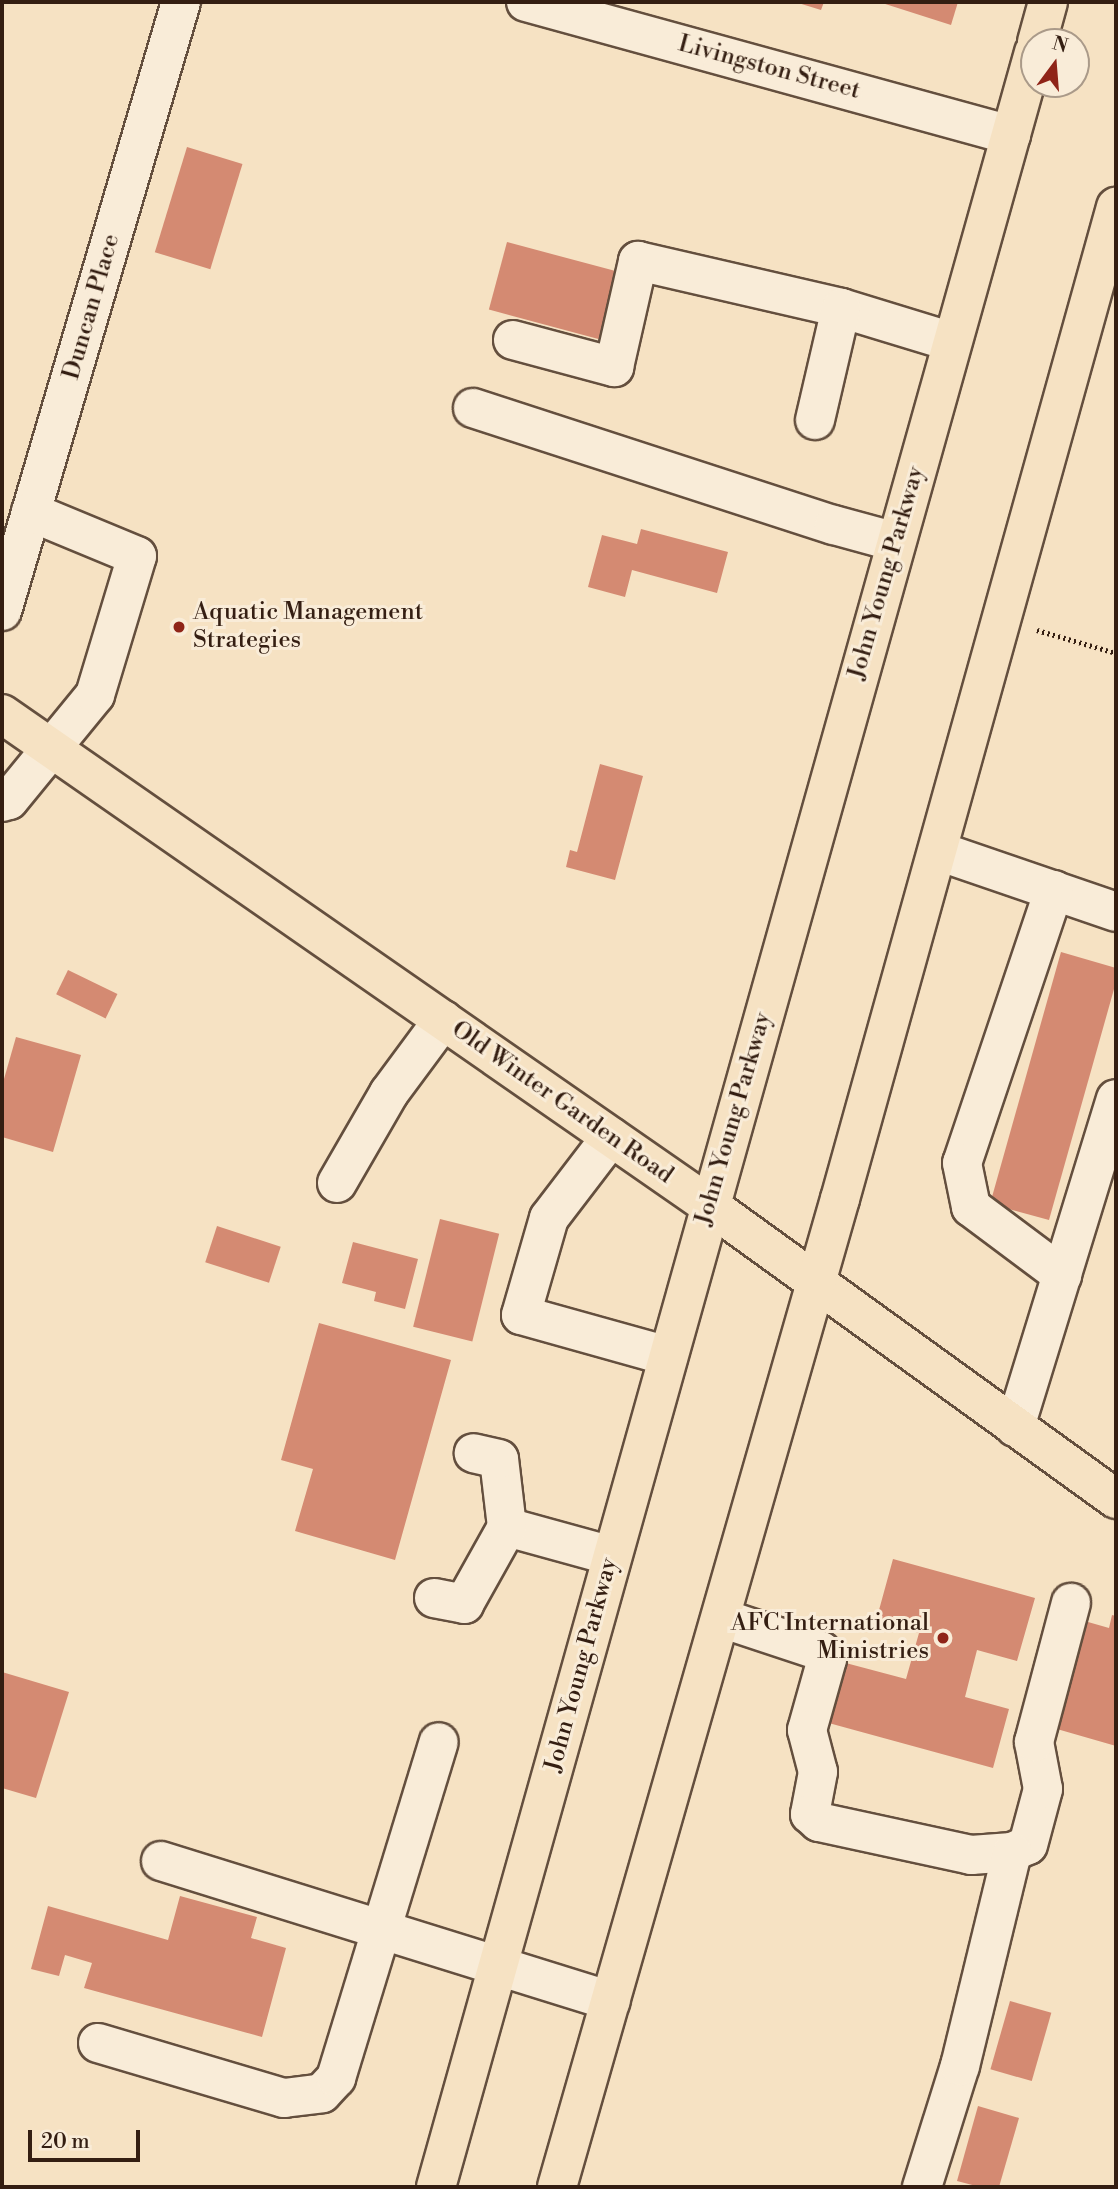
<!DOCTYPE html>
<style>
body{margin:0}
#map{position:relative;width:1118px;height:2189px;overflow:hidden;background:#f6e2c3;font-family:"Libre Bodoni",serif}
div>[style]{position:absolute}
.building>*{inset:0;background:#d48a72;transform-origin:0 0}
.path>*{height:4.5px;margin-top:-2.25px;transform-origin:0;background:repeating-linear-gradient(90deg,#341e12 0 2px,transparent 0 5.5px)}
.roads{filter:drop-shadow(2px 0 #644f3e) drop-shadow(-2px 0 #644f3e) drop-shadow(0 2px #644f3e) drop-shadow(0 -2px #644f3e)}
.minor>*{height:38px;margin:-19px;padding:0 19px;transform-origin:19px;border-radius:19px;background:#f9ecd8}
.major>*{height:38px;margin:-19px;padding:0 19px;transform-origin:19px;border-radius:19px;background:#f6e2c3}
.dots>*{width:19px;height:19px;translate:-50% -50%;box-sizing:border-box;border:4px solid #f9ecd8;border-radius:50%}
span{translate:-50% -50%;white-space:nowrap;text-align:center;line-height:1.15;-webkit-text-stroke:6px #f9ecd8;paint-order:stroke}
.street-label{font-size:24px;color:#341e12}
.poi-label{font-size:24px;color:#341e12}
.left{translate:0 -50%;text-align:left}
.right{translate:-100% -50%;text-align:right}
.frame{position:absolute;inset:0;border:4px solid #341e12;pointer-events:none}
.north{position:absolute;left:1020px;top:28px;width:70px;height:70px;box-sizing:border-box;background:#f9ecd8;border:2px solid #aa9a89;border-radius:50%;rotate:16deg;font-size:19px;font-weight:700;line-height:28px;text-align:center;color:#341e12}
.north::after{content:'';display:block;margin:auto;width:24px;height:32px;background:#8f2418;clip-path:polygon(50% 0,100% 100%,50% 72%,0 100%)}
.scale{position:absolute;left:28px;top:2130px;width:112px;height:32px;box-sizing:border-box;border:4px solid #341e12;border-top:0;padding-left:9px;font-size:21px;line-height:24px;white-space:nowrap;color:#341e12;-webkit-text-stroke:5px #f9ecd8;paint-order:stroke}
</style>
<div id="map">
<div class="building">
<div style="clip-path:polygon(795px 2px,824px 2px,821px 10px)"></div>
<div style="clip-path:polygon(879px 2px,958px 2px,951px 25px)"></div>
<div style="left:187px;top:147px;width:58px;height:110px;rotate:17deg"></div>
<div style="left:507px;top:242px;width:122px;height:70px;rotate:15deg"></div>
<div style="clip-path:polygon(641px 529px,728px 552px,717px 593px,632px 570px,625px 597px,588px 587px,602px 535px,637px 544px)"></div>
<div style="clip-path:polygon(600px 764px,643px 776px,615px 880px,566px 867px,570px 850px,577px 852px)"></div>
<div style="clip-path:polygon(1061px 952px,1116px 968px,1116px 982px,1049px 1220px,990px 1204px)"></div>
<div style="left:68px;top:970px;width:55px;height:27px;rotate:26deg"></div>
<div style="clip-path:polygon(16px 1037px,81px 1055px,53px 1152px,2px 1137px,2px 1086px)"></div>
<div style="left:440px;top:1219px;width:61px;height:111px;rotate:14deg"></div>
<div style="left:217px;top:1226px;width:67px;height:38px;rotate:18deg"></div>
<div style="clip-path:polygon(353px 1242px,418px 1259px,405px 1309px,374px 1301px,376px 1292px,342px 1283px)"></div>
<div style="clip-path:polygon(319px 1323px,451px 1360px,395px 1560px,295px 1531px,313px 1469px,281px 1460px)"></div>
<div style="clip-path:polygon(893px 1559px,1035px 1598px,1017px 1661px,977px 1650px,965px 1697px,1009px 1709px,993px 1768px,825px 1722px,842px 1662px,906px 1679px,919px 1633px,876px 1621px)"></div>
<div style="clip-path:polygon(1112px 1615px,1116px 1616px,1116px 1746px,1050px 1727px,1081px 1620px,1109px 1628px)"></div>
<div style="clip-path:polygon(2px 1672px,69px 1692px,36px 1798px,2px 1788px)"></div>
<div style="clip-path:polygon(180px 1896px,257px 1917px,251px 1938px,286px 1948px,262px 2037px,84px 1988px,92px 1963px,65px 1955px,59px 1976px,31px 1969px,48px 1906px,168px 1940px)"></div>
<div style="left:1010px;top:2001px;width:43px;height:71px;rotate:16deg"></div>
<div style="clip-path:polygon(978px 2106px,1019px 2118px,999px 2187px,980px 2187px,957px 2181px)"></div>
</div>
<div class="path">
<div style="left:1037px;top:630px;width:82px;rotate:16.2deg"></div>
</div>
<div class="roads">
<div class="minor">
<div style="left:526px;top:2px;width:503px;rotate:15.34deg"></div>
<div style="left:513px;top:340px;width:105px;rotate:15deg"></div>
<div style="left:614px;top:367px;width:109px;rotate:-77.2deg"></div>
<div style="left:638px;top:261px;width:208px;rotate:13deg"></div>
<div style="left:841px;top:308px;width:116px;rotate:17deg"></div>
<div style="left:473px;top:408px;width:379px;rotate:18deg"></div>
<div style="left:834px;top:525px;width:64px;rotate:15.3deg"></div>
<div style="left:815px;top:420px;width:115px;rotate:-76.9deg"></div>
<div style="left:2px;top:611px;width:635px;rotate:-73.62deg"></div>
<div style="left:2px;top:802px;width:7px;rotate:-16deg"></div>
<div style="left:9px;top:800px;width:136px;rotate:-50.7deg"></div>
<div style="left:95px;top:695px;width:145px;rotate:-73.2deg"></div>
<div style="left:137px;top:556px;width:115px;rotate:-157.5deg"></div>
<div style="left:938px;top:851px;width:188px;rotate:18.9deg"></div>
<div style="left:1054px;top:890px;width:288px;rotate:108.6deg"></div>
<div style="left:962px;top:1163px;width:45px;rotate:78.4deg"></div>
<div style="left:971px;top:1207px;width:114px;rotate:36.8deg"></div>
<div style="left:611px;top:1137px;width:102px;rotate:127.4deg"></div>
<div style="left:549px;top:1218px;width:101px;rotate:106.1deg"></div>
<div style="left:521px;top:1315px;width:153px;rotate:15.6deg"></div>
<div style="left:337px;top:1183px;width:104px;rotate:-60deg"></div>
<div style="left:389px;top:1093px;width:91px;rotate:-53.5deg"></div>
<div style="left:1015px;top:1427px;width:343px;rotate:-72.9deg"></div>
<div style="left:507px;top:1527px;width:109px;rotate:15.4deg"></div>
<div style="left:434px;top:1598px;width:31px;rotate:11deg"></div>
<div style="left:464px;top:1604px;width:88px;rotate:-60.8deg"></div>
<div style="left:507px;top:1527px;width:68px;rotate:-96.7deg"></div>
<div style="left:499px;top:1459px;width:26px;rotate:-167deg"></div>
<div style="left:721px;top:1618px;width:105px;rotate:18.3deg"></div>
<div style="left:821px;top:1651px;width:10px;rotate:53deg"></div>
<div style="left:827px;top:1659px;width:74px;rotate:105.7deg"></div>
<div style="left:807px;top:1730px;width:43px;rotate:75.3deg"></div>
<div style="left:818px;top:1772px;width:43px;rotate:100.8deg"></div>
<div style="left:810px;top:1814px;width:12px;rotate:42deg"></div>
<div style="left:819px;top:1822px;width:156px;rotate:12.2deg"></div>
<div style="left:971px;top:1855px;width:41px;rotate:-4.2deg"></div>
<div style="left:1012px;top:1852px;width:17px;rotate:-24deg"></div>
<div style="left:1028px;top:1845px;width:58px;rotate:-75deg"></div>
<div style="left:1043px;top:1789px;width:48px;rotate:-100.8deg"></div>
<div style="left:1034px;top:1742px;width:144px;rotate:-75.1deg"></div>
<div style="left:161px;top:1861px;width:471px;rotate:17.3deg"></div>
<div style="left:98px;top:2043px;width:194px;rotate:16.5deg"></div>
<div style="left:284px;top:2098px;width:38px;rotate:-7deg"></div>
<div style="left:322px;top:2093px;width:21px;rotate:-47deg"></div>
<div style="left:336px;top:2078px;width:351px;rotate:-73deg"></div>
<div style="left:922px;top:2187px;width:127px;rotate:-72.6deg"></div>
<div style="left:960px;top:2066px;width:220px;rotate:-76.3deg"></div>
</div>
<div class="major">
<div style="left:1037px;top:42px;width:41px;rotate:-74.6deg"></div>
<div style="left:2px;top:714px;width:861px;rotate:34.78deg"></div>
<div style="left:709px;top:1205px;width:502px;rotate:35.84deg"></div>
<div style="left:436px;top:2187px;width:2217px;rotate:-74.35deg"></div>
<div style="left:557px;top:2187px;width:1028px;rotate:-74.02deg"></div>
<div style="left:840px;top:1199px;width:1030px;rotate:-74.45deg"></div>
</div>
</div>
<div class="dots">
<div style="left:179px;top:627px;background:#8f2418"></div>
<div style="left:943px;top:1638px;background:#8f2418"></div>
</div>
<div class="street-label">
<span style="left:769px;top:68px;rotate:15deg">Livingston Street</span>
<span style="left:92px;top:307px;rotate:-74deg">Duncan Place</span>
<span style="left:887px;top:573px;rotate:-74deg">John Young Parkway</span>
<span style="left:562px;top:1103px;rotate:35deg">Old Winter Garden Road</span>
<span style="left:734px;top:1119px;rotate:-74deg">John Young Parkway</span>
<span style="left:582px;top:1665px;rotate:-75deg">John Young Parkway</span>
</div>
<div class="poi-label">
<span class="left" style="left:193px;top:627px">Aquatic Management<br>Strategies</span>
<span class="right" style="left:929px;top:1638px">AFC International<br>Ministries</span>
</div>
<div class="frame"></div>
<div class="north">N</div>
<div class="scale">20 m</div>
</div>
